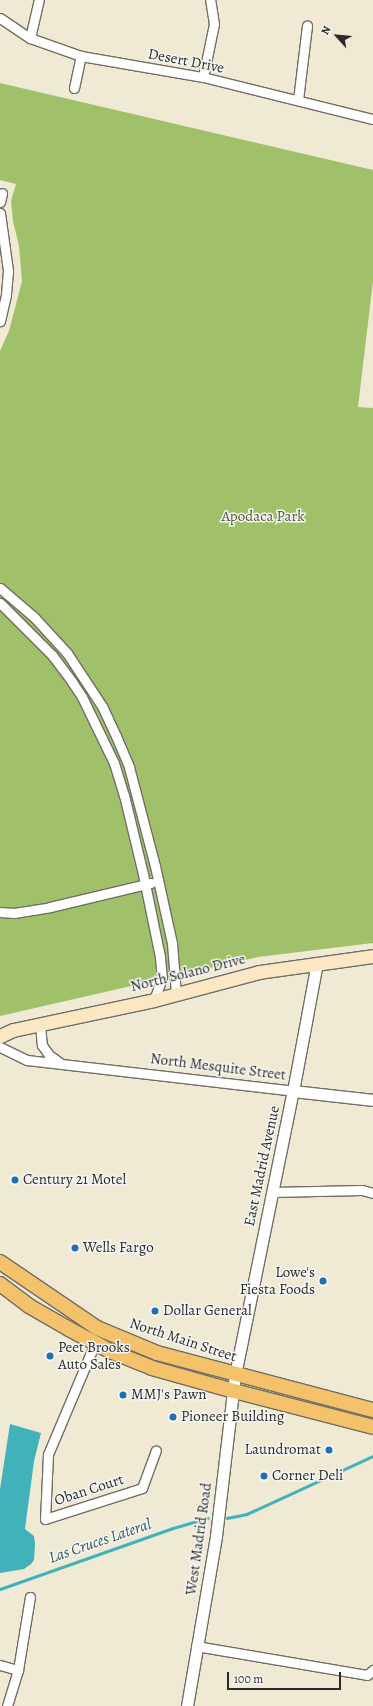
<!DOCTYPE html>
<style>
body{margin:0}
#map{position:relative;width:373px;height:1706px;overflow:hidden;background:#f0e9d3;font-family:Alegreya,serif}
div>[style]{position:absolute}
.green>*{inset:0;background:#a0c16a}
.water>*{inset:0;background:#42b2ba}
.stream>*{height:2.5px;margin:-1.25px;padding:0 1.25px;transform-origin:1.25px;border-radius:1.25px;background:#42b2ba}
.roads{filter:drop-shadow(1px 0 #706e66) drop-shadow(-1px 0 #706e66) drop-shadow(0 1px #706e66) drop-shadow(0 -1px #706e66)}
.minor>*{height:9px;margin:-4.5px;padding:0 4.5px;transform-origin:4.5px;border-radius:4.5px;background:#fff}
.tertiary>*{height:11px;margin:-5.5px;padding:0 5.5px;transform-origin:5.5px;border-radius:5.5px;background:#fff}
.secondary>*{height:13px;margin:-6.5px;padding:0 6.5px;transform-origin:6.5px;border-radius:6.5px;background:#fbe7c3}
.primary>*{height:14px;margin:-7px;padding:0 7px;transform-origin:7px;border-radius:7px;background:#f4c26a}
.dots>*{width:11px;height:11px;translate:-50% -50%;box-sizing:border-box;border:2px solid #f6f6f2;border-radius:50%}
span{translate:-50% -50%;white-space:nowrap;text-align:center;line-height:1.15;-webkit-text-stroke:3px #f6f6f2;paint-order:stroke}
.street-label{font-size:15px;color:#2b2b2b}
.park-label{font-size:15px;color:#4e583e}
.poi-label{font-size:15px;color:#2b2b2b}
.left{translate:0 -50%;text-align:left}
.right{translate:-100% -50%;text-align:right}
.water-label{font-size:16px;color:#335a5d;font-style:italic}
.north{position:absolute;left:317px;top:16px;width:40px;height:40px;-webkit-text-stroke:3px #f6f6f2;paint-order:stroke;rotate:297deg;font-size:11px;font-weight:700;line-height:16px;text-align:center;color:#2b2b2b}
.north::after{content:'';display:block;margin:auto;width:14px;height:18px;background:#2b2b2b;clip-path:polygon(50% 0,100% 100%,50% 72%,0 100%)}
.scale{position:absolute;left:227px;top:1672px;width:114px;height:18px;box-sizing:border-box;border:2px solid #2b2b2b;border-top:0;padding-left:5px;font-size:12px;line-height:14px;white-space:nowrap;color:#2b2b2b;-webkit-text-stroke:3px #f6f6f2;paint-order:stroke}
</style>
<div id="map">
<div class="green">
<div style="clip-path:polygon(0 83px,373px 170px,373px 281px,358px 407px,373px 408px,373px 943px,258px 957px,0 1016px,0 351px,9px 331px,22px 281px,19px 246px,13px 221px,11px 201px,16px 184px,0 180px)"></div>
</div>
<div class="water">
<div style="clip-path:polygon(10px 1424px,41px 1433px,34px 1461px,25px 1529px,34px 1536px,35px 1544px,34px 1560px,31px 1564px,24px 1569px,0 1573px,0 1489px)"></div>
</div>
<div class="stream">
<div style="left:227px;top:1518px;width:20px;rotate:-11deg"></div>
<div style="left:247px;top:1514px;width:139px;rotate:-24.7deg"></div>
<div style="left:0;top:1589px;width:183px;rotate:-19.4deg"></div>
<div style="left:173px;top:1528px;width:36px;rotate:-16deg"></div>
</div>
<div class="roads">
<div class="minor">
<div style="left:0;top:18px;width:36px;rotate:34deg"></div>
<div style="left:30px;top:38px;width:54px;rotate:19.4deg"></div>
<div style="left:81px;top:56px;width:124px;rotate:9.8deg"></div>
<div style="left:203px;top:77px;width:175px;rotate:13.9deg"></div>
<div style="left:30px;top:38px;width:39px;rotate:-77deg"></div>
<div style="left:203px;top:77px;width:54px;rotate:-78.3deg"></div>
<div style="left:214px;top:24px;width:24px;rotate:-99deg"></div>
<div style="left:74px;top:88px;width:33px;rotate:-78deg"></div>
<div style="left:298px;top:100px;width:75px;rotate:-83.1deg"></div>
<div style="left:0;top:202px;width:9px;rotate:-77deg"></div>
<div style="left:0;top:213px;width:59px;rotate:82.1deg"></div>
<div style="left:8px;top:271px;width:24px;rotate:95deg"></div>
<div style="left:6px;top:295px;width:27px;rotate:103deg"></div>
<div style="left:0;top:588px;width:45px;rotate:40.5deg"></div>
<div style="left:34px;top:617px;width:49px;rotate:47.5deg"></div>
<div style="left:67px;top:653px;width:64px;rotate:56.6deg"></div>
<div style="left:102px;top:706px;width:33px;rotate:65deg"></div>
<div style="left:116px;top:736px;width:34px;rotate:67deg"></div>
<div style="left:129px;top:767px;width:102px;rotate:75.3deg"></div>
<div style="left:155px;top:866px;width:79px;rotate:77.6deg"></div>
<div style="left:172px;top:943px;width:51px;rotate:85.5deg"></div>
<div style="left:0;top:603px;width:74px;rotate:45deg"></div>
<div style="left:52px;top:655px;width:34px;rotate:53deg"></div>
<div style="left:72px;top:682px;width:18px;rotate:56deg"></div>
<div style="left:82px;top:697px;width:73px;rotate:64.1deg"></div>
<div style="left:114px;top:763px;width:34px;rotate:73deg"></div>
<div style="left:124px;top:795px;width:81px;rotate:76.5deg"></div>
<div style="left:143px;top:874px;width:85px;rotate:78.4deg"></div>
<div style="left:160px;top:957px;width:21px;rotate:85deg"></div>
<div style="left:162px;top:978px;width:23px;rotate:110deg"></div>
<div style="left:0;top:912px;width:14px;rotate:4deg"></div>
<div style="left:14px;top:913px;width:36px;rotate:-9deg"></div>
<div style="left:50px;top:907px;width:104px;rotate:-13.4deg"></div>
<div style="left:40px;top:1024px;width:21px;rotate:85deg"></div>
<div style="left:42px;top:1045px;width:12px;rotate:55deg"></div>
<div style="left:49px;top:1055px;width:14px;rotate:36deg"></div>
<div style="left:0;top:1047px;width:30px;rotate:26deg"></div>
<div style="left:27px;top:1060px;width:268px;rotate:6.6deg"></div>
<div style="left:272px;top:1192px;width:90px;rotate:-1.3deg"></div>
<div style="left:362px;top:1190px;width:11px;rotate:15deg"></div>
<div style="left:95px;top:1343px;width:121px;rotate:112.9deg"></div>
<div style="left:48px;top:1454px;width:65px;rotate:92.6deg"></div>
<div style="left:45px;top:1519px;width:102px;rotate:-17.7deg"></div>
<div style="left:142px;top:1488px;width:40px;rotate:-69.8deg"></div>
<div style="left:196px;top:1646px;width:173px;rotate:9.6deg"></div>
<div style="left:367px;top:1675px;width:8px;rotate:-40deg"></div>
<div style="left:0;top:1665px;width:19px;rotate:16deg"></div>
<div style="left:7px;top:1706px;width:38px;rotate:-73deg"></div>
<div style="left:18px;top:1670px;width:74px;rotate:-80.7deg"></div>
</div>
<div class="tertiary">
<div style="left:293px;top:1091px;width:81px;rotate:6.4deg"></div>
<div style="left:187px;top:1706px;width:172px;rotate:-80.3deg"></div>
<div style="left:216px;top:1536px;width:162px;rotate:-83.3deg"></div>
<div style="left:235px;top:1375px;width:290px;rotate:-78.5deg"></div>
<div style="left:293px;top:1091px;width:130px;rotate:-79.4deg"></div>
</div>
<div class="secondary">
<div style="left:0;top:1036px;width:14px;rotate:-25deg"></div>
<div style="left:13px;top:1030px;width:144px;rotate:-12deg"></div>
<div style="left:154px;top:1000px;width:109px;rotate:-14.9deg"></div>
<div style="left:259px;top:972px;width:115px;rotate:-8deg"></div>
</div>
<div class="primary">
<div style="left:0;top:1262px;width:117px;rotate:34.2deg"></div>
<div style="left:97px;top:1328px;width:65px;rotate:22.6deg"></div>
<div style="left:157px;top:1353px;width:223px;rotate:14.8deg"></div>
<div style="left:0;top:1284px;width:36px;rotate:37deg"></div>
<div style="left:29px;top:1306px;width:46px;rotate:29.9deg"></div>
<div style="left:69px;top:1329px;width:47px;rotate:28.2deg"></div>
<div style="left:110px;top:1351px;width:45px;rotate:22deg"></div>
<div style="left:152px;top:1368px;width:85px;rotate:15.7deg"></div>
<div style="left:234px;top:1391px;width:144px;rotate:14.5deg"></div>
</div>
</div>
<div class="dots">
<div style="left:15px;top:1180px;background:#1f6fb2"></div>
<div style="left:75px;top:1248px;background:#1f6fb2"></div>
<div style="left:323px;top:1281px;background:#1f6fb2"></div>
<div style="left:155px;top:1311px;background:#1f6fb2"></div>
<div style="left:50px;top:1356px;background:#1f6fb2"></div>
<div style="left:123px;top:1395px;background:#1f6fb2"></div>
<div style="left:173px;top:1417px;background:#1f6fb2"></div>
<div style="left:329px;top:1450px;background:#1f6fb2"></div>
<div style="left:264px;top:1476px;background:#1f6fb2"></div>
</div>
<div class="street-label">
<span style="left:186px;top:61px;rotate:11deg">Desert Drive</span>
<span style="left:188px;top:973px;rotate:-14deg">North Solano Drive</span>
<span style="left:218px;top:1067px;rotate:7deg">North Mesquite Street</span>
<span style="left:262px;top:1166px;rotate:-78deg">East Madrid Avenue</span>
<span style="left:183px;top:1340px;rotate:18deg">North Main Street</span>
<span style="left:89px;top:1490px;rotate:-18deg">Oban Court</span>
<span style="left:199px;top:1539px;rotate:-82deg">West Madrid Road</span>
</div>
<div class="park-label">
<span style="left:263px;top:517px">Apodaca Park</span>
</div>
<div class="poi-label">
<span class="left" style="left:23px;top:1180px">Century 21 Motel</span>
<span class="left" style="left:83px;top:1248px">Wells Fargo</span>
<span class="right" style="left:315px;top:1281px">Lowe's<br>Fiesta Foods</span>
<span class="left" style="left:163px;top:1311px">Dollar General</span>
<span class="left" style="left:58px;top:1356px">Peet Brooks<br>Auto Sales</span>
<span class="left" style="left:131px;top:1395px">MMJ's Pawn</span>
<span class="left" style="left:181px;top:1417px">Pioneer Building</span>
<span class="right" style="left:321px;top:1450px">Laundromat</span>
<span class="left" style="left:272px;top:1476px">Corner Deli</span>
</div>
<div class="water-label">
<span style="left:100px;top:1541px;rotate:-19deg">Las Cruces Lateral</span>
</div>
<div class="north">N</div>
<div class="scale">100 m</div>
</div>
